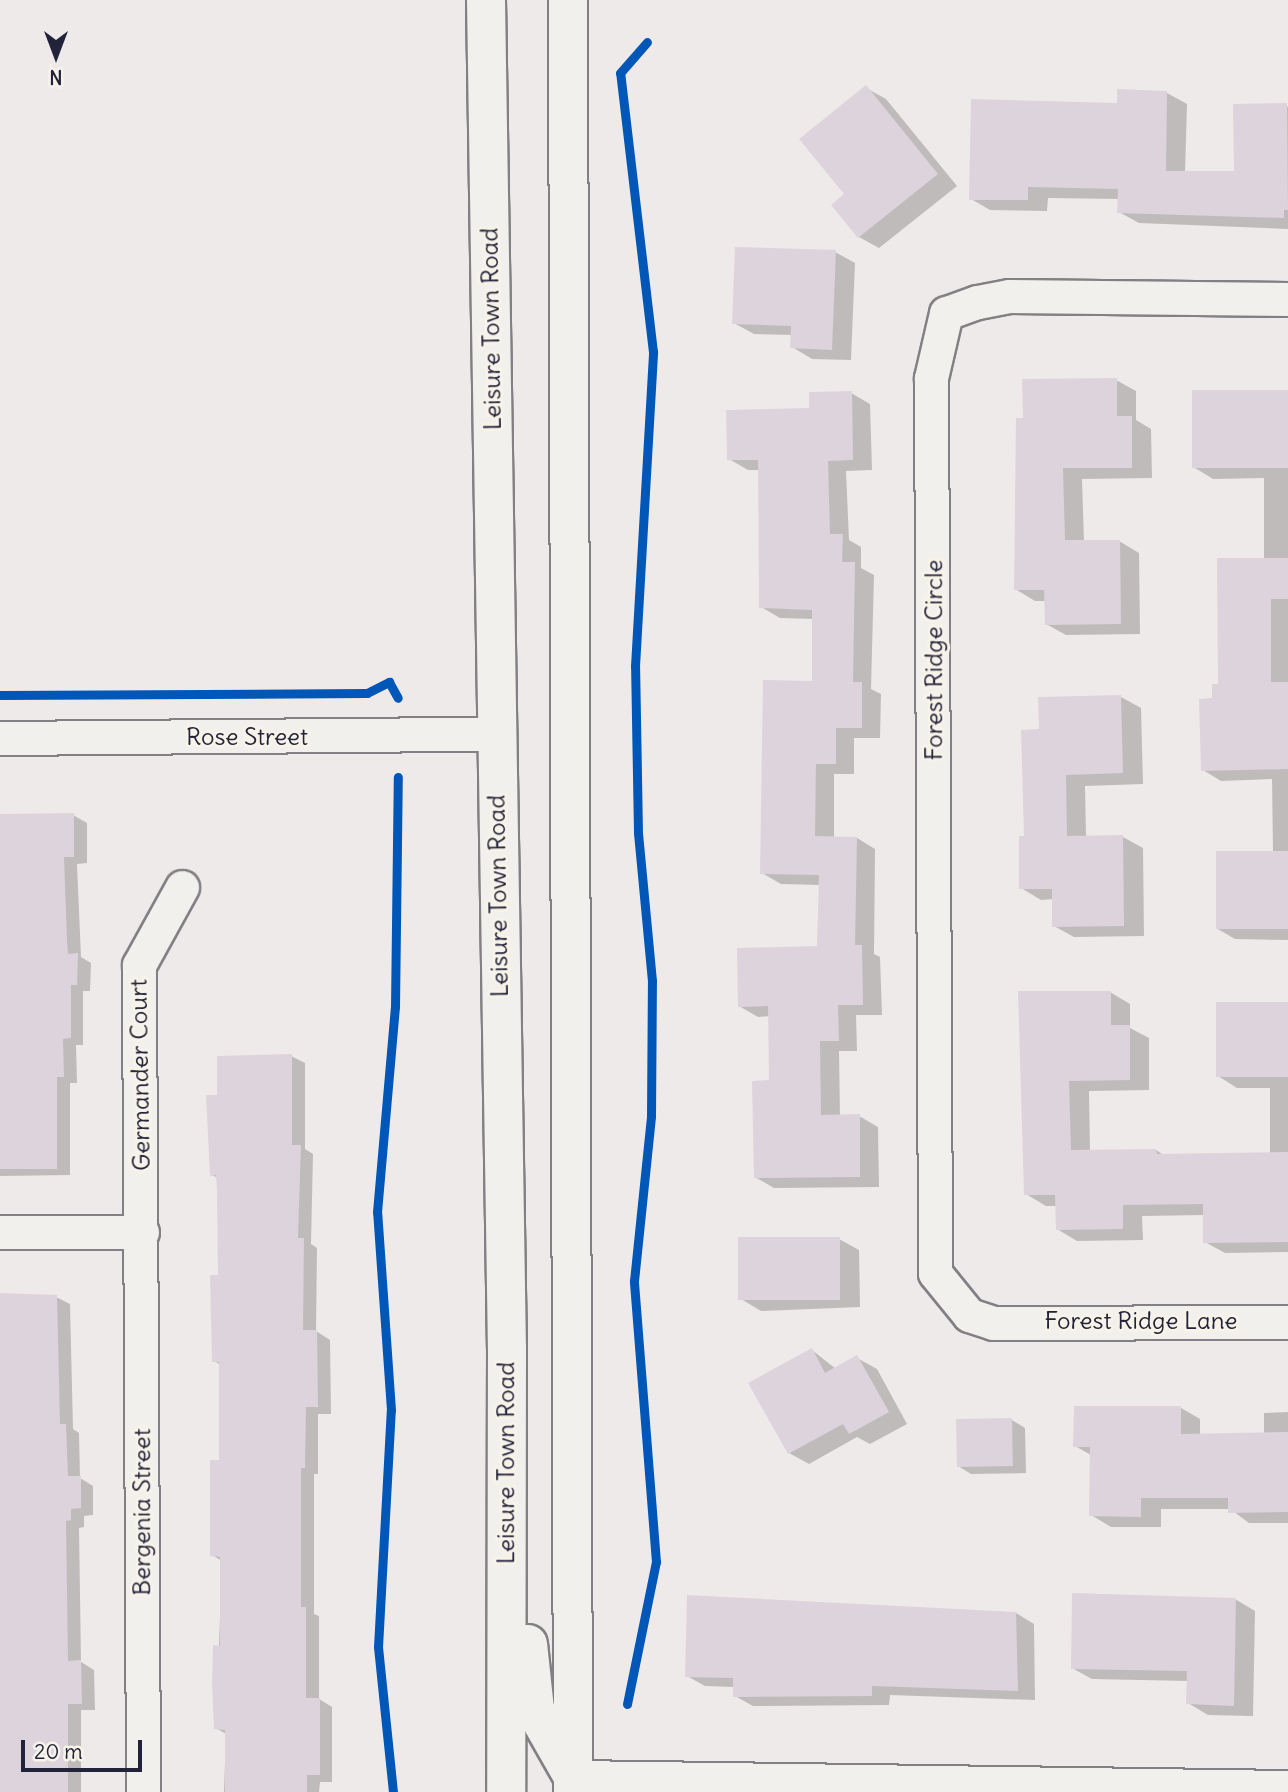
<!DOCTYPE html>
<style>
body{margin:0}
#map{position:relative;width:1288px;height:1792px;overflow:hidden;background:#efeaea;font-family:Delius,sans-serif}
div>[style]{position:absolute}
.shadow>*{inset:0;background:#0003}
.building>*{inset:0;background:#ddd3dc;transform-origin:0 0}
.roads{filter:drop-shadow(2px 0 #838085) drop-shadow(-2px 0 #838085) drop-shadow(0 2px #838085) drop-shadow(0 -2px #838085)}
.street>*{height:33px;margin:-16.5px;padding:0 16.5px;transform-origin:16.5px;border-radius:16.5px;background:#f2f0ed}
.secondary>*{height:38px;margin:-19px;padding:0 19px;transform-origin:19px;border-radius:19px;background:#f2f0ed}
.cycleway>*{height:9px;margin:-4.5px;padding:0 4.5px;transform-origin:4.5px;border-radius:4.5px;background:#0057b8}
span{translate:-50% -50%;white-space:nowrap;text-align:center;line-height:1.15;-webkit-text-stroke:6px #f7f3e8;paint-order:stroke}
.street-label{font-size:24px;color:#22223b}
.north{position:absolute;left:21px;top:21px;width:70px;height:70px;-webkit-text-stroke:5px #f7f3e8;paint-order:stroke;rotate:180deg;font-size:19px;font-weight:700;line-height:28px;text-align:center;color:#22223b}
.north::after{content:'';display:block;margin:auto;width:24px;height:32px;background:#22223b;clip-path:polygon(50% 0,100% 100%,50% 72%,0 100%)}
.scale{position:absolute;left:21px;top:1740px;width:121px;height:32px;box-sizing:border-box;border:4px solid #22223b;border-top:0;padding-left:9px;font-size:21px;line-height:24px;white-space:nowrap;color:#22223b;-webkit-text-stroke:5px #f7f3e8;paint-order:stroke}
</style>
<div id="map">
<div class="shadow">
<div style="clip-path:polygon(866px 88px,886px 99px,957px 186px,879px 248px,859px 237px,847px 194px)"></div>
<div style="clip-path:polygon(1119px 91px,1167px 93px,1187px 104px,1185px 173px,1236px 173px,1288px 106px,1288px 229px,1139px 223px,1119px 212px,1119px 199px,1048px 198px,1047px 211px,990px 210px,971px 199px,1118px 104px)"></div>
<div style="clip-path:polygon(835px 252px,855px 263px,851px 360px,812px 359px,792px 347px,793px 335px,754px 334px,734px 323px)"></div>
<div style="clip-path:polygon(1116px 380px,1136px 391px,1136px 420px,1151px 429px,1152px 478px,1082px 479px,1084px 542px,1119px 541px,1139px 553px,1140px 634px,1066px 635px,1046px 624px,1046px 601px,1035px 601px,1015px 589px,1025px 420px)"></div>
<div style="clip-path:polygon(1288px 391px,1288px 940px,1235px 939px,1216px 928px,1273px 853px,1272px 779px,1221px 781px,1203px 770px,1214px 700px,1264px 559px,1264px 478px,1213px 479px,1195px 468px)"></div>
<div style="clip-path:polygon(851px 393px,870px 404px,872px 470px,846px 471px,849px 540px,861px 547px,861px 568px,874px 575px,871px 689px,881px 694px,880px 738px,854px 738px,854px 774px,834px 774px,834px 838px,857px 838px,875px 849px,874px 954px,880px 957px,882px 1015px,856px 1015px,857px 1051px,839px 1051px,840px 1116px,859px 1116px,878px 1127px,879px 1187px,774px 1188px,755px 1177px,771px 1082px,770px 1016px,758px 1017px,739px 1006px,818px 948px,821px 885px,781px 884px,762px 873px,814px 683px,814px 619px,780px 618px,761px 607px,760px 470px,748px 470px,729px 459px,811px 410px)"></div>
<div style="clip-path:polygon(1121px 697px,1141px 708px,1143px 784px,1085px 786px,1086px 837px,1123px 837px,1143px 848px,1144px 936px,1074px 937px,1054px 926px,1054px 899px,1041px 900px,1021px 888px,1041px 731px)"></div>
<div style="clip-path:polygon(73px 815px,87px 823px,87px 863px,77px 864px,81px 957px,91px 963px,90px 991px,83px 991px,83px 1045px,76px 1045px,77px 1083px,70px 1083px,70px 1175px,0 1176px,0 816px)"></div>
<div style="clip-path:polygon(1020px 992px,1110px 992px,1130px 1004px,1130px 1028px,1149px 1038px,1149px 1090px,1089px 1091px,1090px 1152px,1156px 1150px,1165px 1156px,1270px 1154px,1270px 1088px,1237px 1088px,1218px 1076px,1288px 1004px,1288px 1252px,1225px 1253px,1205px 1242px,1205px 1215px,1142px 1216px,1143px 1240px,1077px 1241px,1057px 1229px,1057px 1206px,1046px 1206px,1026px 1194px)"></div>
<div style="clip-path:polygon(291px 1056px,305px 1063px,305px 1149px,313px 1154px,311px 1244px,317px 1248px,316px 1331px,330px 1340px,331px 1414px,318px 1414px,318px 1474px,314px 1474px,314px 1614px,319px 1616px,319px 1699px,332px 1707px,332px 1782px,320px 1782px,319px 1792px,224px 1792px,226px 1734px,216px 1728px,222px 1561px,212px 1555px,221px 1461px,221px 1365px,214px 1361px,220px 1277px,218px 1178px,212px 1175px,218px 1096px)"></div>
<div style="clip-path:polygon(839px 1239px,859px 1250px,860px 1307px,761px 1311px,741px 1299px)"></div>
<div style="clip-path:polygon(0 1297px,56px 1297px,70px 1304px,73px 1429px,79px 1433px,80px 1478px,93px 1486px,93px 1515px,84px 1516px,84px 1527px,79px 1528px,81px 1662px,94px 1670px,95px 1710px,81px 1710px,81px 1792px,0 1792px)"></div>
<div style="clip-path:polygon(812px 1350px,836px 1369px,857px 1358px,877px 1369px,907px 1424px,870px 1444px,857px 1437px,809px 1464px,789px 1453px)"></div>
<div style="clip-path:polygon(1181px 1408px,1200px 1419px,1200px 1435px,1264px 1434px,1264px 1413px,1288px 1412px,1288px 1523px,1249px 1523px,1230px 1509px,1161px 1509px,1161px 1527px,1111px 1527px,1091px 1515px,1091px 1455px,1075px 1446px)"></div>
<div style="clip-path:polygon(1012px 1420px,1025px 1428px,1026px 1473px,971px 1474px,958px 1466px)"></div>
<div style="clip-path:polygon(689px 1597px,1016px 1613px,1034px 1624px,1035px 1700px,890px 1695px,889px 1705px,753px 1706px,735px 1696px,735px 1687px,705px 1686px,687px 1676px)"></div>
<div style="clip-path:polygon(1235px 1599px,1255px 1611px,1253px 1716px,1208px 1715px,1188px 1703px,1189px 1681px,1092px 1679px,1072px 1668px)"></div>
</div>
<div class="building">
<div style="clip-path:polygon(866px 85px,938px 174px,858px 238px,831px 205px,844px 194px,799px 139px)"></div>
<div style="clip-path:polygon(1117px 89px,1167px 91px,1166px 171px,1234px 171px,1233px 104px,1287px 103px,1288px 210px,1284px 210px,1284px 218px,1117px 213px,1118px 189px,1028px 187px,1028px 200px,969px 200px,971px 99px,1117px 103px)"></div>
<div style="clip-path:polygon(735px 247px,836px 250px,832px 350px,790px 348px,791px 326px,732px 324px)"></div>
<div style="clip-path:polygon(1117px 378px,1117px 416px,1132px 416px,1132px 468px,1063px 468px,1065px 540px,1120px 540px,1121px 624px,1045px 625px,1044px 590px,1014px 590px,1016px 418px,1023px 418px,1022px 379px)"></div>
<div style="left:1288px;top:390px;width:78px;height:96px;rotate:90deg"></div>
<div style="clip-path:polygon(852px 391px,853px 460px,828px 461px,830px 534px,843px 534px,842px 562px,855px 562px,853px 682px,862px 682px,862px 728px,836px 728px,836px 764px,816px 764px,815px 836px,857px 837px,855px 945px,862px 945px,863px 1005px,838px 1005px,839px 1041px,820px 1041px,821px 1115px,860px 1114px,860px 1177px,754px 1178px,752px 1081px,769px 1080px,768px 1006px,738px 1007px,737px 948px,817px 946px,819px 875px,760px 874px,763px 680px,812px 681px,812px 610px,759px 608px,758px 460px,727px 460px,726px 410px,809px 408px,809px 392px)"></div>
<div style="clip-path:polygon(1217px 558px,1288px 558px,1288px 599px,1271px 599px,1271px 682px,1288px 682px,1288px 769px,1201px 771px,1199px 699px,1212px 698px,1212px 684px,1218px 684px)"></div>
<div style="clip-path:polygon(1121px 695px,1123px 773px,1066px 775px,1067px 836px,1123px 835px,1124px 926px,1052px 927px,1052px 889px,1019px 889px,1019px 836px,1024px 836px,1021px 730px,1039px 729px,1038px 697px)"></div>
<div style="clip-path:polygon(74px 813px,74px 857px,64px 857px,67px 941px,68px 954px,78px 953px,77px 985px,71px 985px,71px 1038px,63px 1039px,64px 1077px,57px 1077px,57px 1169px,0 1169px,0 814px)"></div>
<div style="left:1216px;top:851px;width:72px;height:78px"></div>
<div style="clip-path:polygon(1018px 991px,1111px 991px,1111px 1025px,1130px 1025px,1130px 1080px,1069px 1081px,1071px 1150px,1156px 1149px,1157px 1154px,1288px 1152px,1288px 1242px,1203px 1243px,1203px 1204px,1123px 1205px,1123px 1229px,1056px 1230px,1055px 1195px,1024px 1195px)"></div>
<div style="left:1216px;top:1002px;width:72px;height:75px"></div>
<div style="clip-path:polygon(292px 1054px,292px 1145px,301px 1145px,298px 1238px,304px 1238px,303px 1330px,317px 1330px,318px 1407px,306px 1407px,305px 1468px,301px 1468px,301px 1607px,306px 1607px,306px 1698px,320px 1698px,320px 1775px,307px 1775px,307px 1792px,225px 1792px,225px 1730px,214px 1729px,212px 1684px,213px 1645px,220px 1646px,220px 1557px,210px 1556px,210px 1460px,219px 1460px,219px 1362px,212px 1362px,210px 1275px,218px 1275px,217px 1191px,216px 1175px,210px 1176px,206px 1095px,217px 1095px,217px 1056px)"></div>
<div style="left:738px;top:1237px;width:102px;height:63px"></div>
<div style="clip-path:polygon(0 1293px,57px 1295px,60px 1424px,66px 1424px,68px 1476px,81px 1476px,81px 1508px,71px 1509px,71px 1520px,66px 1521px,68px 1661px,81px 1660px,82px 1704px,68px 1704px,68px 1792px,0 1792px)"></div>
<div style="clip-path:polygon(812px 1348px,825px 1373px,857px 1355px,889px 1412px,849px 1434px,843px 1424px,788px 1454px,748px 1383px)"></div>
<div style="clip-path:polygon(1074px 1406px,1181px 1406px,1181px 1434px,1288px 1432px,1288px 1512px,1228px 1513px,1228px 1498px,1141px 1498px,1141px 1517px,1089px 1516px,1090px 1447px,1073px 1447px)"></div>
<div style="left:1012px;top:1418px;width:48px;height:56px;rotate:89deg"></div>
<div style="clip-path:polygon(1072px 1593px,1236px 1598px,1234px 1706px,1186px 1704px,1187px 1671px,1071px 1669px)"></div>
<div style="clip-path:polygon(687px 1595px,1016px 1612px,1018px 1691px,872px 1686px,872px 1696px,733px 1697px,733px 1678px,685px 1677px)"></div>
</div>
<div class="roads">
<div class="street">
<div style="left:1288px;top:299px;width:279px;rotate:-179.4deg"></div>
<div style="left:1009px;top:296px;width:33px;rotate:169deg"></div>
<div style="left:977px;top:302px;width:33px;rotate:160deg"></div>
<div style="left:946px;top:313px;width:67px;rotate:103deg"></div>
<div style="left:931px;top:378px;width:895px;rotate:89.74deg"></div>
<div style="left:935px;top:1273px;width:54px;rotate:51deg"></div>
<div style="left:969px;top:1315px;width:25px;rotate:18deg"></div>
<div style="left:993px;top:1323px;width:295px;rotate:-0.2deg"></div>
<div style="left:0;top:738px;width:495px;rotate:-0.5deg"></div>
<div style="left:0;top:1232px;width:142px"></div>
<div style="left:573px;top:1777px;width:715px;rotate:0.8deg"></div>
<div style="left:143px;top:1792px;width:827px;rotate:-90.28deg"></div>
<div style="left:139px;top:965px;width:89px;rotate:-61.1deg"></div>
</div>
<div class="secondary">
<div style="left:486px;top:0;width:1349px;rotate:89.11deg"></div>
<div style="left:507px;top:1349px;width:443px;rotate:90.1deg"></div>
<div style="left:568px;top:0;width:1792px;rotate:89.84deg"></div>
<div style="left:528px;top:1644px;width:66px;rotate:83.9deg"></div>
<div style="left:535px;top:1710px;width:77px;rotate:60.4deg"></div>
</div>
</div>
<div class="cycleway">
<div style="left:0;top:695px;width:367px;rotate:-0.3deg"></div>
<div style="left:367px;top:693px;width:25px;rotate:-27deg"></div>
<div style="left:389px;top:682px;width:18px;rotate:61deg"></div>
<div style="left:627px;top:1704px;width:145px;rotate:-78.5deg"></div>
<div style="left:656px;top:1562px;width:282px;rotate:-94.5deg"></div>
<div style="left:634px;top:1281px;width:166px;rotate:-84.1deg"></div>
<div style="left:651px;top:1116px;width:135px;rotate:-89.6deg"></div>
<div style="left:652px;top:981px;width:149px;rotate:-95.4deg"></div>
<div style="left:638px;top:833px;width:167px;rotate:-91deg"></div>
<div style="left:635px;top:666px;width:315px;rotate:-86.7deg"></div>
<div style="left:653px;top:352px;width:281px;rotate:-96.7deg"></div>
<div style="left:620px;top:73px;width:41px;rotate:-48.9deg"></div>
<div style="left:393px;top:1792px;width:146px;rotate:-95.9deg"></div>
<div style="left:378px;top:1647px;width:237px;rotate:-86.9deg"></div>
<div style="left:391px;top:1410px;width:198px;rotate:-94deg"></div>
<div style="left:377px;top:1212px;width:206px;rotate:-85deg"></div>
<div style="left:395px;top:1007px;width:230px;rotate:-89.3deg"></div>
</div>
<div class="street-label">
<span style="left:491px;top:329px;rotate:-91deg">Leisure Town Road</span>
<span style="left:934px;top:660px;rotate:-90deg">Forest Ridge Circle</span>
<span style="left:247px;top:737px">Rose Street</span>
<span style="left:498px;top:896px;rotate:-91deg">Leisure Town Road</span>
<span style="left:140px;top:1075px;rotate:-91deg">Germander Court</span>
<span style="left:1141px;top:1321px">Forest Ridge Lane</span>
<span style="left:506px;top:1463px;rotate:-90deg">Leisure Town Road</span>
<span style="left:142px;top:1512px;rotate:-90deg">Bergenia Street</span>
</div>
<div class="north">N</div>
<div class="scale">20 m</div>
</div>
